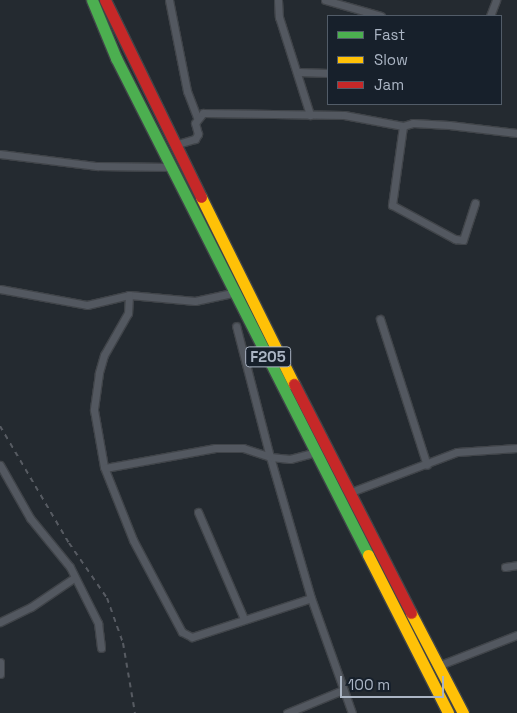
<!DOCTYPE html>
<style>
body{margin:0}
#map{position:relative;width:517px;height:713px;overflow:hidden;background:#242a30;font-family:"Space Grotesk",sans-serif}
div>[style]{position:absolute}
.roads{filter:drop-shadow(1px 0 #404449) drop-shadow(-1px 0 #404449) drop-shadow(0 1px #404449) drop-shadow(0 -1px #404449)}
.street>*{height:7px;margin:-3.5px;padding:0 3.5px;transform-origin:3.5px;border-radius:3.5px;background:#535860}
.fast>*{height:11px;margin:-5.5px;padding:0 5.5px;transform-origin:5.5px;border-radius:5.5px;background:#4caf50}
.slow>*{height:11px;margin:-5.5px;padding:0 5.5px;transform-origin:5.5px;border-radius:5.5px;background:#ffc107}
.jam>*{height:11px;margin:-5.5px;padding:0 5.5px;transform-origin:5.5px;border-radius:5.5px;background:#c62828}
.rail>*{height:2px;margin-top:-1px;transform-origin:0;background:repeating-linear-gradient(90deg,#575b62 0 5px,transparent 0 10px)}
span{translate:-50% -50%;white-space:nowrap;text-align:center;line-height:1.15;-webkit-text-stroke:5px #17202b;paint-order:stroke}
.shield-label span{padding:1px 4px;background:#17202b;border:1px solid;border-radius:4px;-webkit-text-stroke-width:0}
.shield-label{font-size:15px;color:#abb5c4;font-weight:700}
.legend{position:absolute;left:327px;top:15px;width:175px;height:90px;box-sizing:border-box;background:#17202b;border:1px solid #525c68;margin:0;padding:6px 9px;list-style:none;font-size:15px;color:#abb5c4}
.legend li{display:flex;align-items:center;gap:10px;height:25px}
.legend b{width:25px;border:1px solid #525c68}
.scale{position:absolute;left:340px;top:676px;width:104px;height:22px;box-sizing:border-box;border:2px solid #abb5c4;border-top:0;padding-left:6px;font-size:15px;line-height:18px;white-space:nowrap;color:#abb5c4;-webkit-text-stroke:4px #17202b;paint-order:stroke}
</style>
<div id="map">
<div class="roads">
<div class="street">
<div style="left:169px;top:0;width:93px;rotate:78.8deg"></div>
<div style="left:187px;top:91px;width:28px;rotate:69deg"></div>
<div style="left:278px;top:0;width:17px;rotate:87deg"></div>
<div style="left:279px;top:17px;width:103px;rotate:72.4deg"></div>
<div style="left:325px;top:0;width:58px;rotate:15.9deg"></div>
<div style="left:490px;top:16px;width:17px;rotate:-69deg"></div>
<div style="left:299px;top:72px;width:29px;rotate:2deg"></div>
<div style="left:403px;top:126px;width:80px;rotate:97.9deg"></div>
<div style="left:392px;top:205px;width:72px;rotate:28.4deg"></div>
<div style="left:455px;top:239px;width:8px;rotate:7deg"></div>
<div style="left:463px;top:240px;width:39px;rotate:-72deg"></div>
<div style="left:174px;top:145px;width:22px;rotate:-16deg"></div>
<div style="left:195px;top:139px;width:6px;rotate:-59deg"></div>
<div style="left:198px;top:134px;width:11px;rotate:-105deg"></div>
<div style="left:195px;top:123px;width:13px;rotate:-51deg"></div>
<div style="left:203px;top:113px;width:141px;rotate:0.8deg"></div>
<div style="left:344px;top:115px;width:60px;rotate:10.6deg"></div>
<div style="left:403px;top:126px;width:10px;rotate:-17deg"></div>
<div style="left:413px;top:123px;width:36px;rotate:3deg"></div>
<div style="left:449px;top:125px;width:68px;rotate:6.7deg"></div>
<div style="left:0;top:154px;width:98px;rotate:7.1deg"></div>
<div style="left:97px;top:166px;width:73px;rotate:0.8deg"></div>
<div style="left:0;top:289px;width:88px;rotate:10.4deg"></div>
<div style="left:87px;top:305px;width:43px;rotate:-13.4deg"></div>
<div style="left:237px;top:292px;width:43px;rotate:167.9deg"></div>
<div style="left:195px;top:301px;width:66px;rotate:-174.8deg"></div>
<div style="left:129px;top:295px;width:18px;rotate:93deg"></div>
<div style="left:128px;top:313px;width:48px;rotate:119.7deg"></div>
<div style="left:104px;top:355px;width:19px;rotate:106deg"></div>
<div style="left:99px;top:373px;width:37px;rotate:98deg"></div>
<div style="left:94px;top:410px;width:58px;rotate:80deg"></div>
<div style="left:104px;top:467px;width:79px;rotate:68.3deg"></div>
<div style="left:133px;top:540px;width:104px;rotate:62deg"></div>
<div style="left:182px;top:632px;width:11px;rotate:27deg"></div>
<div style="left:192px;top:637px;width:125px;rotate:-18.1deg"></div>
<div style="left:311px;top:598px;width:147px;rotate:-106.2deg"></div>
<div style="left:270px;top:457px;width:20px;rotate:6deg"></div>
<div style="left:290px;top:459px;width:27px;rotate:-15deg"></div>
<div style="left:380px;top:319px;width:153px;rotate:72.2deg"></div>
<div style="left:0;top:465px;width:61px;rotate:60.5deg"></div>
<div style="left:30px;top:518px;width:63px;rotate:50.8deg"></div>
<div style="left:70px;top:567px;width:63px;rotate:63.4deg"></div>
<div style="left:98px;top:623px;width:25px;rotate:83deg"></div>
<div style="left:105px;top:468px;width:112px;rotate:-10.3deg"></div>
<div style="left:215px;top:448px;width:28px"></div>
<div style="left:243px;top:448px;width:28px;rotate:18deg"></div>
<div style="left:270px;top:457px;width:135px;rotate:-104.5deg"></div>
<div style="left:351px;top:492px;width:113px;rotate:-20.7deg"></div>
<div style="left:457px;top:452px;width:60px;rotate:-3.8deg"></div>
<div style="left:198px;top:512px;width:116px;rotate:66.7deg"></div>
<div style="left:505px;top:567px;width:12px;rotate:-9deg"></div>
<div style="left:311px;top:598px;width:122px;rotate:70.4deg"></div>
<div style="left:0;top:622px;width:34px;rotate:-26deg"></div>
<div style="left:31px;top:607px;width:52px;rotate:-34deg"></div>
<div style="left:0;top:662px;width:12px;rotate:90deg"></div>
<div style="left:440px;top:665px;width:83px;rotate:-21.3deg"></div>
<div style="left:287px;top:713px;width:61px;rotate:-22.3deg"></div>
</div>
<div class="fast">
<div style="left:92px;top:0;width:63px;rotate:67.5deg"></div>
<div style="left:116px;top:58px;width:557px;rotate:63.11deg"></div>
</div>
<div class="slow">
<div style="left:201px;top:197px;width:209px;rotate:63.6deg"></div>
<div style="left:368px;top:555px;width:177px;rotate:63.1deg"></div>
<div style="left:411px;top:613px;width:113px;rotate:62.5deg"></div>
</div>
<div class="jam">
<div style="left:105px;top:0;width:219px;rotate:64deg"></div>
<div style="left:294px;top:384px;width:257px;rotate:62.9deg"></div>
</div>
</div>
<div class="rail">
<div style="left:0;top:426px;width:136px;rotate:59.5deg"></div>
<div style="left:69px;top:543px;width:67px;rotate:55.4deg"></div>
<div style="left:107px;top:598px;width:48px;rotate:70.4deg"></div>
<div style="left:123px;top:643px;width:71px;rotate:80.3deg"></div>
</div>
<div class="shield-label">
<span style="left:268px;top:357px">F205</span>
</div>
<ul class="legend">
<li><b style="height:6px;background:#4caf50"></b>Fast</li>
<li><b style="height:6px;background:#ffc107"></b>Slow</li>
<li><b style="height:6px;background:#c62828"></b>Jam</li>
</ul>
<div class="scale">100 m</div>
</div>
